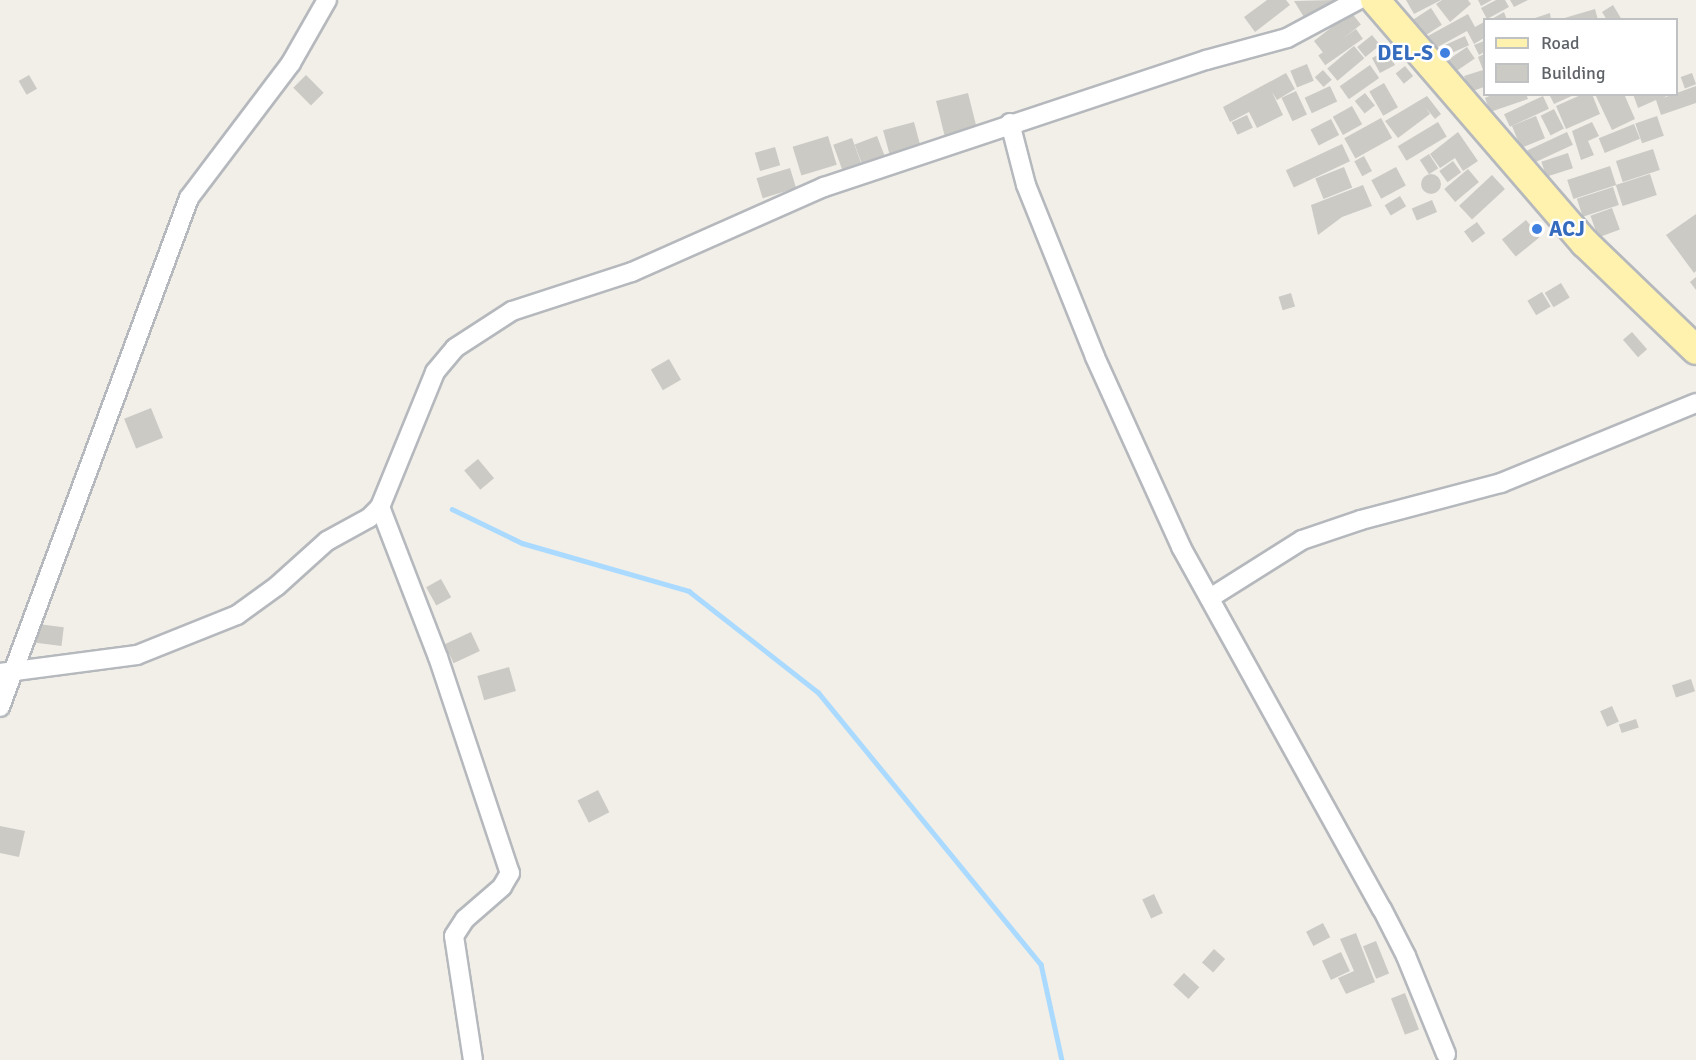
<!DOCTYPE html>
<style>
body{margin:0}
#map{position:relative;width:1696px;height:1060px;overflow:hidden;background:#f1efe8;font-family:Signika,sans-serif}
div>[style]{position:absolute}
.stream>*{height:4.5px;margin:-2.25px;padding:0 2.25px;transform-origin:2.25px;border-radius:2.25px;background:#aadaff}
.building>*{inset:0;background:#cccac5;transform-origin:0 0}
.round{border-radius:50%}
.roads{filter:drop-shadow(2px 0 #b5b8bc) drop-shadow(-2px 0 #b5b8bc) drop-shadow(0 2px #b5b8bc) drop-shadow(0 -2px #b5b8bc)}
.street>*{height:18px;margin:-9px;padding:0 9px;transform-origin:9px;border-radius:9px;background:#fff}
.primary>*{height:28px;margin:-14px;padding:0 14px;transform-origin:14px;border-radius:14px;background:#fff2af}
.dots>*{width:16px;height:16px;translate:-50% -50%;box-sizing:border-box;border:3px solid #fff;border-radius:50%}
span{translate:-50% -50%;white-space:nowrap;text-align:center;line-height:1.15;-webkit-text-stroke:4.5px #fff;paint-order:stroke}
.shop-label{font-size:21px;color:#366cbe;font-weight:700}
.right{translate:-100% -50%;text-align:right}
.left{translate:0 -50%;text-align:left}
.legend{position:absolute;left:1483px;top:18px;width:195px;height:78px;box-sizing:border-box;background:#fff;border:2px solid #bfc1c3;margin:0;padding:8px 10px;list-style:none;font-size:18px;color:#5f6368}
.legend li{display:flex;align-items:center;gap:12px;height:30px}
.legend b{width:30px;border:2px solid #bfc1c3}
</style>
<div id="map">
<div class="stream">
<div style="left:452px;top:509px;width:78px;rotate:25.9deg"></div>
<div style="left:522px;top:543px;width:174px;rotate:16deg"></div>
<div style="left:689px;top:591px;width:164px;rotate:38.1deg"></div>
<div style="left:818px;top:692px;width:352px;rotate:50.7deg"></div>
<div style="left:1041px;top:964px;width:98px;rotate:77.7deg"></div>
</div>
<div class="building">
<div style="clip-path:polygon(1267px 0,1286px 0,1290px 5px,1255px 32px,1244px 17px)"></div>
<div style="clip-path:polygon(1334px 0,1336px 4px,1307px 22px,1294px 1px)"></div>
<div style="clip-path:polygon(1406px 0,1441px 0,1414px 14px)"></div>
<div style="clip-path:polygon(1442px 0,1468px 0,1471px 4px,1450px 22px,1436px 4px)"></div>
<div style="clip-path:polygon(1478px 0,1492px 0,1481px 6px)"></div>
<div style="clip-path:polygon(1496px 0,1505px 0,1509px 7px,1487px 19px,1481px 8px)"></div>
<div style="clip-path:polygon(1510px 0,1528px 0,1514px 7px)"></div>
<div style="clip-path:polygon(1613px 5px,1622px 20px,1607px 20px,1602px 12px)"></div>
<div style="left:1431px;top:8px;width:20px;height:22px;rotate:57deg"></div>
<div style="clip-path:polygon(1595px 9px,1598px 20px,1561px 20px,1561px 19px)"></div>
<div style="left:1351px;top:12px;width:16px;height:47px;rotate:52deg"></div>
<div style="clip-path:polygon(1504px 12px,1507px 20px,1490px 20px)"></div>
<div style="clip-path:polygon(1550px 13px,1551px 20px,1532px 20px,1532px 19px)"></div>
<div style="clip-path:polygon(1468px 14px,1475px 27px,1484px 22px,1484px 38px,1474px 44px,1467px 31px,1434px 49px,1428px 36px)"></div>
<div style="left:1356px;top:29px;width:12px;height:46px;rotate:55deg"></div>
<div style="left:1372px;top:35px;width:13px;height:19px;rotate:51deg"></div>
<div style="left:1465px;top:36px;width:10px;height:28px;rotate:66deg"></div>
<div style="clip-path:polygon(1484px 41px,1484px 52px,1479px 55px,1474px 45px)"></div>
<div style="left:1354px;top:46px;width:16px;height:35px;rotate:50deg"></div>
<div style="left:1467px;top:47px;width:14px;height:23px;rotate:56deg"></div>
<div style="left:1387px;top:50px;width:17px;height:17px;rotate:62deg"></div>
<div style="clip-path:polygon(1484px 54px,1484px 87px,1470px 92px,1464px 76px,1483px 70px,1478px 57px)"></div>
<div style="left:1307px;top:64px;width:18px;height:18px;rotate:68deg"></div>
<div style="left:1370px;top:65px;width:16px;height:37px;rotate:55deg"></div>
<div style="left:1405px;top:66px;width:13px;height:12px;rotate:51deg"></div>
<div style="left:1323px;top:70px;width:13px;height:11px;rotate:48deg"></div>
<div style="clip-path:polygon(1286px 73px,1295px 89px,1277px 100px,1272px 92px,1283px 115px,1257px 128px,1249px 112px,1230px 122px,1223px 107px)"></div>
<div style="left:1692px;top:73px;width:12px;height:12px;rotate:70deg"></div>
<div style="left:29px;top:75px;width:16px;height:12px;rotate:60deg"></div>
<div style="left:306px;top:75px;width:25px;height:18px;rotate:45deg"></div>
<div style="left:1384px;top:83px;width:28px;height:17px;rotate:60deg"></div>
<div style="left:1330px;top:86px;width:17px;height:28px;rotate:65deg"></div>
<div style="clip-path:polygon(1696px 86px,1696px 103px,1661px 115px,1656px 100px,1638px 108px,1633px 94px,1670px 94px,1663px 98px)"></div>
<div style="left:1296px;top:91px;width:26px;height:16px;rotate:65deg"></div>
<div style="left:968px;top:93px;width:41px;height:33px;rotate:76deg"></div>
<div style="left:1365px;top:93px;width:16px;height:13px;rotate:52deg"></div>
<div style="clip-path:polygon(1494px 94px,1526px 94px,1528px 99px,1490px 112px,1485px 98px)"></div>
<div style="clip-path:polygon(1549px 94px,1576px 94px,1554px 104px)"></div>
<div style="clip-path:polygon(1583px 94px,1592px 94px,1600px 114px,1566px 129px,1556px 106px)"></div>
<div style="clip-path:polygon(1595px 94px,1624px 94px,1635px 119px,1612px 130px)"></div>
<div style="clip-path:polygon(1427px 96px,1441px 114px,1435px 119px,1426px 108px,1430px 114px,1398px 138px,1385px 121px)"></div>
<div style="left:1543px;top:96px;width:14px;height:43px;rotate:65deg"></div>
<div style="left:1352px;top:106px;width:21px;height:22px;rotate:61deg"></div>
<div style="left:1554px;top:109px;width:22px;height:15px;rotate:63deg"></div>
<div style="left:1247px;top:115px;width:14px;height:17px;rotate:65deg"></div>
<div style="left:1536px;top:116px;width:24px;height:26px;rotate:68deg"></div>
<div style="left:1657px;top:116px;width:21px;height:23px;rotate:71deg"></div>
<div style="left:1381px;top:118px;width:23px;height:42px;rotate:61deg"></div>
<div style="left:1331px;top:119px;width:18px;height:23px;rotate:63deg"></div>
<div style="left:914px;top:122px;width:28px;height:32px;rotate:75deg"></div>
<div style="left:1438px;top:122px;width:17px;height:47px;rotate:59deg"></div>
<div style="clip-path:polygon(1592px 122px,1599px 136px,1588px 141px,1594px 155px,1581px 160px,1572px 131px)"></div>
<div style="left:1634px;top:124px;width:16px;height:38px;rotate:68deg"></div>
<div style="clip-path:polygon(1458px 132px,1478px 161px,1463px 171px,1455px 158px,1440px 168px,1430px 154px)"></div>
<div style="left:1567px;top:132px;width:14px;height:44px;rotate:65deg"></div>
<div style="left:828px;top:136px;width:30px;height:37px;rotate:73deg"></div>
<div style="left:877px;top:136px;width:25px;height:24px;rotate:69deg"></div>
<div style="left:852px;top:138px;width:32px;height:20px;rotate:70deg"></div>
<div style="left:1342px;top:144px;width:19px;height:62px;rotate:65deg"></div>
<div style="left:775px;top:147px;width:19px;height:21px;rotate:74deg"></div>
<div style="left:1653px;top:149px;width:22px;height:39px;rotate:72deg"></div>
<div style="left:1568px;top:153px;width:16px;height:28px;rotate:72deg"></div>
<div style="left:1429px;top:154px;width:17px;height:11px;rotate:57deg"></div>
<div style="left:1364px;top:156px;width:17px;height:11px;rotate:62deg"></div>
<div style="left:1453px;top:161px;width:14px;height:17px;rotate:54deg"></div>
<div style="left:1610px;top:166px;width:20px;height:45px;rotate:72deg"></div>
<div style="left:1344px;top:167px;width:22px;height:31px;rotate:68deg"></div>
<div style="left:1396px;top:167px;width:21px;height:28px;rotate:62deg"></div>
<div style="left:790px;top:168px;width:21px;height:35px;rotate:73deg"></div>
<div style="left:1468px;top:169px;width:17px;height:31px;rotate:50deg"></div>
<div style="left:1650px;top:174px;width:22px;height:36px;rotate:72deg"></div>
<div class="round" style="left:1421px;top:174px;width:20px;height:20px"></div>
<div style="left:1492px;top:175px;width:19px;height:45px;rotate:47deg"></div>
<div style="clip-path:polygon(1363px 185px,1372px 206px,1342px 217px,1318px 235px,1311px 205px)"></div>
<div style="left:1613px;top:187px;width:19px;height:38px;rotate:72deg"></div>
<div style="left:1400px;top:196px;width:12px;height:18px;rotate:59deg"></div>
<div style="left:1432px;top:200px;width:13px;height:22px;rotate:67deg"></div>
<div style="left:1612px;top:208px;width:23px;height:23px;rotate:70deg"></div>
<div style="clip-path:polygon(1696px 214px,1696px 271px,1694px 273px,1666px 235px)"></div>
<div style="left:1526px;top:220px;width:22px;height:31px;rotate:51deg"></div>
<div style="left:1477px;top:222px;width:14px;height:16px;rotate:54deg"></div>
<div style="clip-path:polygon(1696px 277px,1696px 290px,1690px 282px)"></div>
<div style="left:1561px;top:283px;width:17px;height:19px;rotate:59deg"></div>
<div style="left:1542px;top:292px;width:17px;height:17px;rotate:59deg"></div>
<div style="left:1291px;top:293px;width:14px;height:13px;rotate:73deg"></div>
<div style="left:1632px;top:332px;width:23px;height:12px;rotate:49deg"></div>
<div style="left:669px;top:359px;width:24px;height:21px;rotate:60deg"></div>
<div style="left:151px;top:408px;width:32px;height:29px;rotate:68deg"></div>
<div style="left:478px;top:459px;width:25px;height:18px;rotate:50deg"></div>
<div style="left:441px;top:579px;width:21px;height:17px;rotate:61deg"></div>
<div style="left:38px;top:624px;width:26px;height:19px;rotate:7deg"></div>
<div style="left:471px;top:632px;width:21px;height:29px;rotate:65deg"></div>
<div style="left:509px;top:667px;width:25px;height:33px;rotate:74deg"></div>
<div style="left:1691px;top:679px;width:13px;height:20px;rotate:72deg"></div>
<div style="left:1612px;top:706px;width:17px;height:13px;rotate:66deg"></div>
<div style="left:1636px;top:719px;width:9px;height:18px;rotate:72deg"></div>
<div style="left:598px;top:790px;width:25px;height:23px;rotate:63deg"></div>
<div style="clip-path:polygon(0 826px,25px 831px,19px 857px,0 853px)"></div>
<div style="left:1154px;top:894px;width:21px;height:13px;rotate:65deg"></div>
<div style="left:1323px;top:923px;width:16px;height:19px;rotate:63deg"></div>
<div style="clip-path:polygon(1356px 933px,1375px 982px,1346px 994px,1338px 978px,1354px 971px,1340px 939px)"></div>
<div style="left:1376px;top:941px;width:35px;height:14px;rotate:68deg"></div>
<div style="left:1214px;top:949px;width:15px;height:18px;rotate:42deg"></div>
<div style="left:1341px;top:952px;width:21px;height:21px;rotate:65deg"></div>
<div style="left:1184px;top:973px;width:21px;height:16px;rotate:43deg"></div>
<div style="left:1405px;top:993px;width:39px;height:15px;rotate:69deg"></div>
</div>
<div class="roads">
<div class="street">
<div style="left:1010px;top:123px;width:64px;rotate:75.5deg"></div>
<div style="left:1026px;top:185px;width:185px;rotate:68.1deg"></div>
<div style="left:1095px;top:357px;width:209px;rotate:65.6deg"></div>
<div style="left:1181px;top:547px;width:414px;rotate:61deg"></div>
<div style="left:1382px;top:909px;width:53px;rotate:62.9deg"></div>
<div style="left:1406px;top:956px;width:106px;rotate:67.8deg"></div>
<div style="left:380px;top:507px;width:161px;rotate:68.9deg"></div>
<div style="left:438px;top:657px;width:228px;rotate:71.6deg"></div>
<div style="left:510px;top:873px;width:16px;rotate:120deg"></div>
<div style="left:502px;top:887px;width:49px;rotate:139.1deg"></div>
<div style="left:465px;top:919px;width:20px;rotate:123deg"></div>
<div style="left:454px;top:936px;width:125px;rotate:81.3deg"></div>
<div style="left:1210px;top:598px;width:109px;rotate:-32.2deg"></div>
<div style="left:1302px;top:540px;width:62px;rotate:-18.7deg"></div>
<div style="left:1361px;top:520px;width:145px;rotate:-14.8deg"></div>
<div style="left:1501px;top:483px;width:211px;rotate:-22.3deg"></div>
<div style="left:0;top:673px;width:138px;rotate:-7.5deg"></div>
<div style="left:137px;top:655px;width:108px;rotate:-21.8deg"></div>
<div style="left:237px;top:615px;width:49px;rotate:-35.9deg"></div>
<div style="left:277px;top:586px;width:67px;rotate:-42deg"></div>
<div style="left:327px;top:541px;width:48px;rotate:-28.7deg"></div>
<div style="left:369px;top:518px;width:16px;rotate:-45deg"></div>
<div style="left:380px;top:507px;width:146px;rotate:-67.8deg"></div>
<div style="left:435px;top:372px;width:31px;rotate:-50deg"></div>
<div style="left:455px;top:348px;width:68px;rotate:-33deg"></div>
<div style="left:512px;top:311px;width:126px;rotate:-18deg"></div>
<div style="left:632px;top:272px;width:210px;rotate:-23.9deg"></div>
<div style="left:824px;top:187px;width:403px;rotate:-18.4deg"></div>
<div style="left:1206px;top:60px;width:84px;rotate:-15.2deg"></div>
<div style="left:1287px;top:38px;width:81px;rotate:-28.2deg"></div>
<div style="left:0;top:707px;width:543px;rotate:-69.63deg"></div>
<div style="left:189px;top:198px;width:169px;rotate:-52.9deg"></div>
<div style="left:291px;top:63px;width:73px;rotate:-60.3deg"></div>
</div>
<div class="primary">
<div style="left:1375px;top:0;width:321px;rotate:49.2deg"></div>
<div style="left:1585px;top:243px;width:154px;rotate:43.9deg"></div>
</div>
</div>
<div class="dots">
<div style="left:1445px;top:53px;background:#3f7fe0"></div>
<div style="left:1537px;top:229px;background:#3f7fe0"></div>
</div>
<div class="shop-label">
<span class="right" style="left:1433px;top:53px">DEL-S</span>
<span class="left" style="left:1549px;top:229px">ACJ</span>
</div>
<ul class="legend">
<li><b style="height:8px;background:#fff2af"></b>Road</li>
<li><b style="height:16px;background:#cccac5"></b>Building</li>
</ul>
</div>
